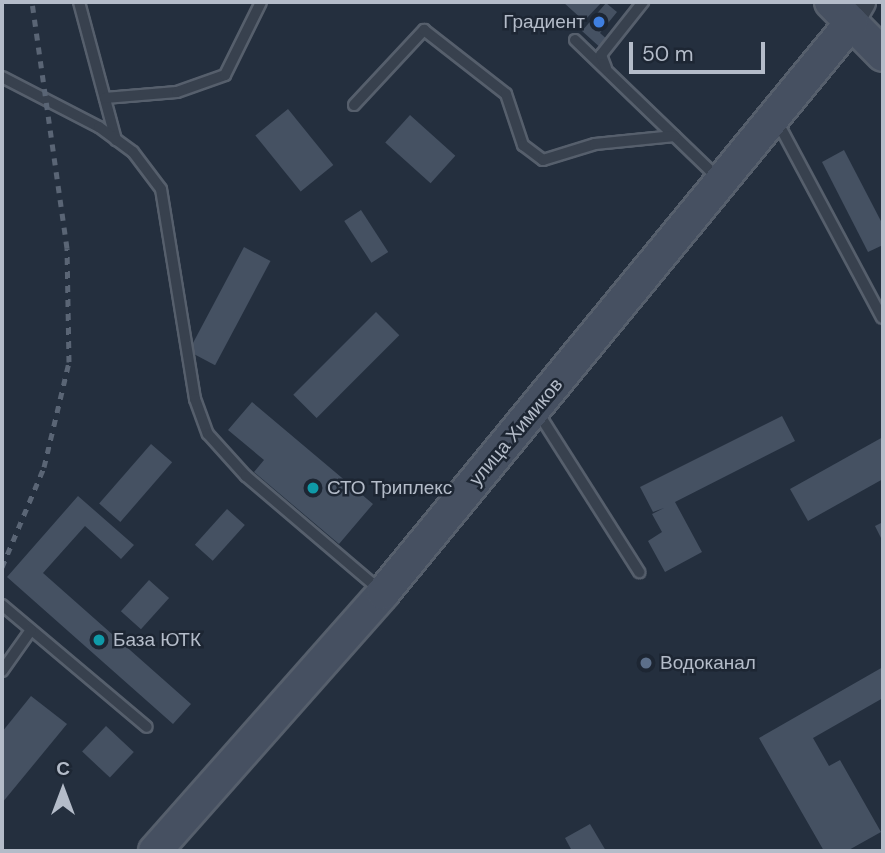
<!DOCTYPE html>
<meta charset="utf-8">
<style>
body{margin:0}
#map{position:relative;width:885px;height:853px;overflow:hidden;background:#242f3e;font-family:"DM Sans",sans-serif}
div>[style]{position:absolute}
.building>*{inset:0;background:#455162;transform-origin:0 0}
.roads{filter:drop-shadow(2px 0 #565f6c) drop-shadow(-2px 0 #565f6c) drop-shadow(0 2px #565f6c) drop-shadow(0 -2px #565f6c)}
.lane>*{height:10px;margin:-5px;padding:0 5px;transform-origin:5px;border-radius:5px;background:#38414e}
.street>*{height:23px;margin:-11.5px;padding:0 11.5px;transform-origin:11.5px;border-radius:11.5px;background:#38414e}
.secondary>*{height:32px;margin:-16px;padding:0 16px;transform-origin:16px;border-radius:16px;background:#465061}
.rail>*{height:5px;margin-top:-2.5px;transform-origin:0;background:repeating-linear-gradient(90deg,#5a6575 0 7px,transparent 0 14px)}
.dots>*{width:19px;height:19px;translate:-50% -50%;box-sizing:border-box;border:4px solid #1d2633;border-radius:50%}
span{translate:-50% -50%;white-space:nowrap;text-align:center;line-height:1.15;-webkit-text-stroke:5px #1d2633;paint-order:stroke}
.poi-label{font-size:19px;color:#b4bcc9}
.right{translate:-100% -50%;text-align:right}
.left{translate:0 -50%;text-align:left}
.street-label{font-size:19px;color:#b4bcc9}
.frame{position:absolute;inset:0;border:4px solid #b4bcc9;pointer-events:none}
.north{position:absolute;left:28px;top:755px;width:70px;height:70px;-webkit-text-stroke:5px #1d2633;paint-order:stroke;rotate:0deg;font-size:19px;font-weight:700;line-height:28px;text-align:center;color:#b4bcc9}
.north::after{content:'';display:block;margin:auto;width:24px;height:32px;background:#b4bcc9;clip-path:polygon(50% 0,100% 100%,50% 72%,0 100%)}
.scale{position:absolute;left:629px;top:42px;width:136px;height:32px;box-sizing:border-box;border:4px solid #b4bcc9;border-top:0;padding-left:9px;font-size:21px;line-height:24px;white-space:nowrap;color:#b4bcc9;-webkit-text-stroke:5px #1d2633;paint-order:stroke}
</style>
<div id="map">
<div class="building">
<div style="clip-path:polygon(563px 2px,602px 2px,584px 21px)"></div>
<div style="clip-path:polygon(606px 3px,617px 12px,600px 33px,609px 41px,603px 50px,582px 31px)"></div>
<div style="left:288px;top:109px;width:72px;height:42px;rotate:51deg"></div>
<div style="left:410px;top:115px;width:61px;height:37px;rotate:42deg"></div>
<div style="clip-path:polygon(844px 150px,883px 225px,883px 245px,868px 252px,822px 162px)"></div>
<div style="left:361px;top:210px;width:50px;height:20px;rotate:57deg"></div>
<div style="left:244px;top:247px;width:30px;height:118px;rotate:28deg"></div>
<div style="left:376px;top:312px;width:33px;height:117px;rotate:45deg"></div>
<div style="clip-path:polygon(252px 402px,373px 504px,339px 544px,254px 472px,264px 460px,228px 430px)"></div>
<div style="clip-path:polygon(782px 416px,795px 441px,675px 502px,702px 552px,665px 572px,648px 541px,662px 532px,652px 514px,664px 508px,653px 512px,640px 487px)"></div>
<div style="clip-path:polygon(883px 437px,883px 479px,808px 521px,790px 489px)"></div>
<div style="left:151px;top:444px;width:28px;height:79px;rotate:41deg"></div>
<div style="clip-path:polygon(78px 496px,134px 545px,121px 559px,85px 526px,43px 573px,191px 704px,173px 724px,7px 577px)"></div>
<div style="left:227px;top:509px;width:24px;height:48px;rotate:42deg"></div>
<div style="clip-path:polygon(883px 522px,883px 542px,875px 526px)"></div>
<div style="left:149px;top:580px;width:27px;height:42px;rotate:42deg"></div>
<div style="clip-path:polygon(883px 667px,883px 698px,813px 738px,829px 766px,840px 760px,881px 832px,847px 851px,824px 851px,759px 738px)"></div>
<div style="clip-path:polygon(31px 696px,67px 724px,2px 803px,2px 732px)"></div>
<div style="left:106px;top:726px;width:38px;height:35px;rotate:43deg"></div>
<div style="clip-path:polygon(590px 824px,606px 851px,572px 851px,565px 838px)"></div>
</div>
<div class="roads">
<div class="lane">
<div style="left:79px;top:2px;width:143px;rotate:75deg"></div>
<div style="left:575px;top:40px;width:200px;rotate:44deg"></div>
<div style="left:606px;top:68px;width:14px;rotate:-111deg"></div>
<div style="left:601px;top:55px;width:68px;rotate:-51.6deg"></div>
<div style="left:2px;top:77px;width:109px;rotate:27.3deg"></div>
<div style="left:99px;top:127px;width:42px;rotate:36.3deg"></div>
<div style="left:133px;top:152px;width:46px;rotate:52.9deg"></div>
<div style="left:161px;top:189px;width:213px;rotate:80.8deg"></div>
<div style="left:195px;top:399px;width:37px;rotate:70deg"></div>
<div style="left:208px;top:434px;width:57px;rotate:47.9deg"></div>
<div style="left:246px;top:476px;width:177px;rotate:40.4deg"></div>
<div style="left:105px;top:98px;width:72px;rotate:-4.8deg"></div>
<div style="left:177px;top:92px;width:51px;rotate:-19.5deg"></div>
<div style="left:225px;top:75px;width:81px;rotate:-63.7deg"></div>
<div style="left:354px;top:105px;width:103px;rotate:-47deg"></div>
<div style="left:424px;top:30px;width:104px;rotate:38deg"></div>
<div style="left:506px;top:94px;width:54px;rotate:71.6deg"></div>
<div style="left:523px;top:145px;width:25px;rotate:37deg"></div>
<div style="left:543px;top:160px;width:54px;rotate:-17.1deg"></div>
<div style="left:595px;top:144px;width:80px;rotate:-5.7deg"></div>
<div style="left:777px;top:121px;width:223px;rotate:61.9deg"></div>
<div style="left:537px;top:411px;width:191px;rotate:57.6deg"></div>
<div style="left:2px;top:605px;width:189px;rotate:40.1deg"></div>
<div style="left:2px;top:671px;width:50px;rotate:-54.7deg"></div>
</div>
<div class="street">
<div style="left:851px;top:23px;width:24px;rotate:-60deg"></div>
</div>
<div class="secondary">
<div style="left:831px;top:2px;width:74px;rotate:45.5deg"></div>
<div style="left:155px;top:851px;width:344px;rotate:-48.5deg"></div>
<div style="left:383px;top:593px;width:738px;rotate:-50.61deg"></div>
</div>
</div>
<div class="rail">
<div style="left:2px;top:567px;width:108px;rotate:-67.2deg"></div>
<div style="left:44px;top:467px;width:108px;rotate:-76.6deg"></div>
<div style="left:69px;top:362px;width:114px;rotate:-91deg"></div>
<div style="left:67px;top:248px;width:248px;rotate:-98.1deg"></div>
</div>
<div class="dots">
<div style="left:599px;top:22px;background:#3f7fe0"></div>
<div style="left:313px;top:488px;background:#0f9aa8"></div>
<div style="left:99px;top:640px;background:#0f9aa8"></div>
<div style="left:646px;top:663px;background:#5c6f8a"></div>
</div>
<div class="poi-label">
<span class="right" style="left:585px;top:22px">Градиент</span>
<span class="left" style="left:327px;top:488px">СТО Триплекс</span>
<span class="left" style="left:113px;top:640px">База ЮТК</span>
<span class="left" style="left:660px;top:663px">Водоканал</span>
</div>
<div class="street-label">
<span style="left:516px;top:432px;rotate:-50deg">улица Химиков</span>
</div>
<div class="frame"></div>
<div class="north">С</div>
<div class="scale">50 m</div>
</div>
